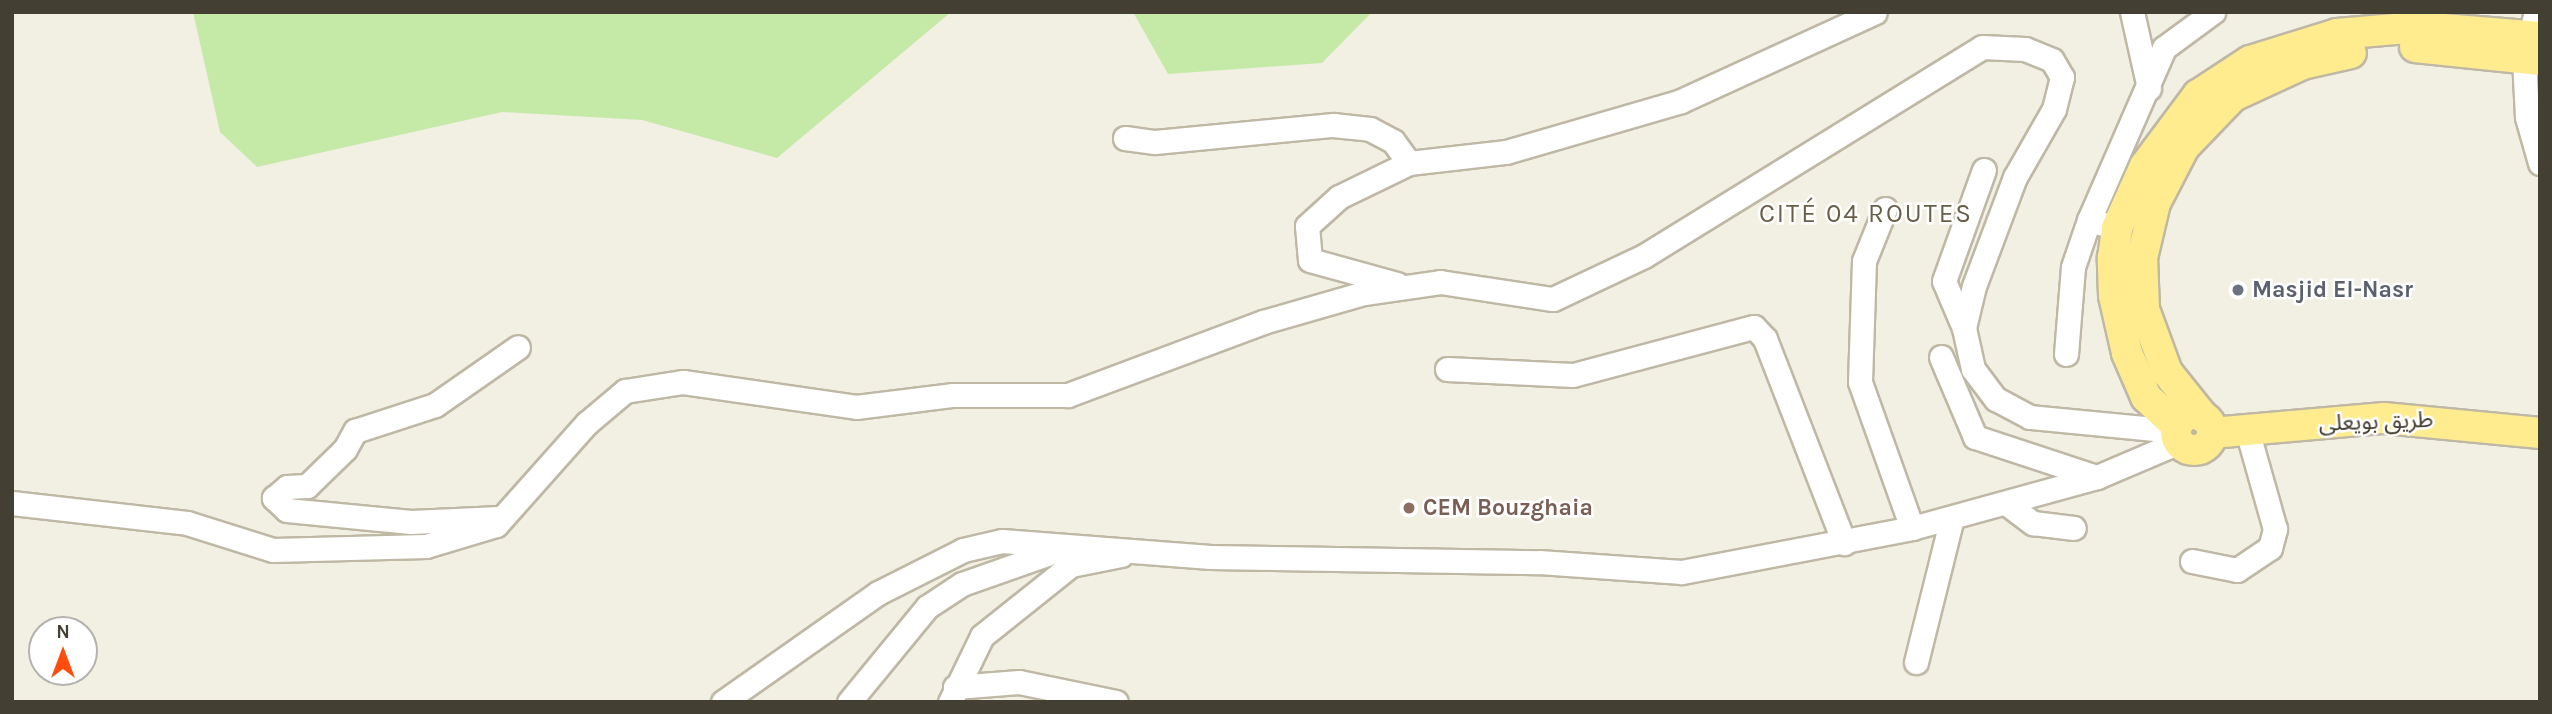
<!DOCTYPE html>
<meta charset="utf-8">
<style>
body{margin:0}
#map{position:relative;width:2552px;height:714px;overflow:hidden;background:#f2efe3;font-family:Karla,"Noto Sans Arabic",sans-serif}
div>[style]{position:absolute}
.green>*{inset:0;background:#c5eaa8}
.roads{filter:drop-shadow(2px 0 #beb8a5) drop-shadow(-2px 0 #beb8a5) drop-shadow(0 2px #beb8a5) drop-shadow(0 -2px #beb8a5)}
.minor>*{height:23px;margin:-11.5px;padding:0 11.5px;transform-origin:11.5px;border-radius:11.5px;background:#fff}
.major>*{height:30px;margin:-15px;padding:0 15px;transform-origin:15px;border-radius:15px;background:#ffec8f}
.major>.ring{margin:-15px;padding:0;box-sizing:content-box;background:none;border:30px solid #ffec8f;border-radius:50%}
.dots>*{width:19px;height:19px;translate:-50% -50%;box-sizing:border-box;border:4px solid #fff;border-radius:50%}
span{translate:-50% -50%;white-space:nowrap;text-align:center;line-height:1.15;-webkit-text-stroke:5px #fff;paint-order:stroke}
.worship-label{font-size:23px;color:#5b616d;font-weight:700}
.left{translate:0 -50%;text-align:left}
.street-label{font-size:23px;color:#443f33}
.education-label{font-size:23px;color:#785e54;font-weight:700}
.quarter-label{font-size:26px;color:#685f49;letter-spacing:2px}
.frame{position:absolute;inset:0;border:14px solid #443f33;pointer-events:none}
.north{position:absolute;left:28px;top:616px;width:70px;height:70px;box-sizing:border-box;background:#fff;border:2px solid #b4b2ad;border-radius:50%;rotate:0deg;font-size:19px;font-weight:700;line-height:28px;text-align:center;color:#443f33}
.north::after{content:'';display:block;margin:auto;width:24px;height:32px;background:#ff4d0d;clip-path:polygon(50% 0,100% 100%,50% 72%,0 100%)}
</style>
<div id="map">
<div class="green">
<div style="clip-path:polygon(193px 12px,951px 12px,777px 158px,642px 120px,502px 112px,257px 167px,220px 132px)"></div>
<div style="clip-path:polygon(1133px 12px,1372px 12px,1322px 63px,1168px 74px)"></div>
</div>
<div class="roads">
<div class="minor">
<div style="left:2132px;top:12px;width:78px;rotate:77.4deg"></div>
<div style="left:2536px;top:12px;width:48px;rotate:104.6deg"></div>
<div style="left:2524px;top:58px;width:59px;rotate:87.1deg"></div>
<div style="left:2527px;top:117px;width:48px;rotate:74.2deg"></div>
<div style="left:1125px;top:138px;width:30px;rotate:8deg"></div>
<div style="left:1155px;top:142px;width:179px;rotate:-5.5deg"></div>
<div style="left:1333px;top:125px;width:37px;rotate:6deg"></div>
<div style="left:1370px;top:129px;width:26px;rotate:28deg"></div>
<div style="left:1393px;top:141px;width:27px;rotate:54deg"></div>
<div style="left:1885px;top:209px;width:56px;rotate:112deg"></div>
<div style="left:1864px;top:261px;width:121px;rotate:91.9deg"></div>
<div style="left:1860px;top:382px;width:155px;rotate:70.4deg"></div>
<div style="left:2117px;top:228px;width:29px;rotate:-164deg"></div>
<div style="left:2089px;top:220px;width:188px;rotate:-66.4deg"></div>
<div style="left:2164px;top:48px;width:61px;rotate:-36.3deg"></div>
<div style="left:1397px;top:284px;width:90px;rotate:-164.6deg"></div>
<div style="left:1310px;top:260px;width:34px;rotate:-95deg"></div>
<div style="left:1307px;top:226px;width:43px;rotate:-42.2deg"></div>
<div style="left:1339px;top:197px;width:78px;rotate:-25.9deg"></div>
<div style="left:1409px;top:163px;width:98px;rotate:-6.5deg"></div>
<div style="left:1506px;top:152px;width:182px;rotate:-16.2deg"></div>
<div style="left:1681px;top:101px;width:213px;rotate:-24.6deg"></div>
<div style="left:1964px;top:328px;width:51px;rotate:-113.1deg"></div>
<div style="left:1944px;top:281px;width:118px;rotate:-70.2deg"></div>
<div style="left:2066px;top:354px;width:87px;rotate:-85.4deg"></div>
<div style="left:2073px;top:267px;width:50px;rotate:-71.2deg"></div>
<div style="left:1941px;top:357px;width:87px;rotate:67deg"></div>
<div style="left:1975px;top:437px;width:128px;rotate:18.2deg"></div>
<div style="left:1447px;top:369px;width:126px;rotate:2.7deg"></div>
<div style="left:1573px;top:375px;width:187px;rotate:-14.9deg"></div>
<div style="left:1754px;top:327px;width:16px;rotate:47deg"></div>
<div style="left:1765px;top:339px;width:219px;rotate:68.8deg"></div>
<div style="left:12px;top:503px;width:176px;rotate:6.5deg"></div>
<div style="left:187px;top:523px;width:90px;rotate:17.4deg"></div>
<div style="left:273px;top:550px;width:153px;rotate:-1.5deg"></div>
<div style="left:426px;top:546px;width:73px;rotate:-16.7deg"></div>
<div style="left:496px;top:525px;width:137px;rotate:-48.3deg"></div>
<div style="left:587px;top:423px;width:50px;rotate:-40.1deg"></div>
<div style="left:625px;top:391px;width:59px;rotate:-8.8deg"></div>
<div style="left:683px;top:382px;width:175px;rotate:8.2deg"></div>
<div style="left:856px;top:407px;width:98px;rotate:-7.1deg"></div>
<div style="left:953px;top:395px;width:115px"></div>
<div style="left:1068px;top:395px;width:208px;rotate:-20.5deg"></div>
<div style="left:1263px;top:322px;width:105px;rotate:-16deg"></div>
<div style="left:1364px;top:293px;width:77px;rotate:-8.2deg"></div>
<div style="left:1440px;top:282px;width:114px;rotate:8.6deg"></div>
<div style="left:1553px;top:299px;width:101px;rotate:-25.3deg"></div>
<div style="left:1644px;top:256px;width:397px;rotate:-31.7deg"></div>
<div style="left:1982px;top:47px;width:43px;rotate:2.7deg"></div>
<div style="left:2025px;top:49px;width:29px;rotate:22deg"></div>
<div style="left:2052px;top:60px;width:20px;rotate:60deg"></div>
<div style="left:2062px;top:77px;width:33px;rotate:104deg"></div>
<div style="left:2054px;top:109px;width:78px;rotate:119.8deg"></div>
<div style="left:2015px;top:177px;width:116px;rotate:110.6deg"></div>
<div style="left:1974px;top:286px;width:43px;rotate:103.4deg"></div>
<div style="left:1964px;top:328px;width:42px;rotate:77.6deg"></div>
<div style="left:1973px;top:369px;width:38px;rotate:53deg"></div>
<div style="left:1996px;top:399px;width:38px;rotate:28deg"></div>
<div style="left:2030px;top:417px;width:147px;rotate:5.5deg"></div>
<div style="left:2006px;top:503px;width:34px;rotate:37deg"></div>
<div style="left:2033px;top:523px;width:41px;rotate:7deg"></div>
<div style="left:499px;top:518px;width:88px;rotate:177.4deg"></div>
<div style="left:411px;top:522px;width:125px;rotate:-174.5deg"></div>
<div style="left:287px;top:510px;width:18px;rotate:-137deg"></div>
<div style="left:274px;top:498px;width:17px;rotate:-40deg"></div>
<div style="left:287px;top:487px;width:20px;rotate:-3deg"></div>
<div style="left:307px;top:486px;width:53px;rotate:-44.2deg"></div>
<div style="left:345px;top:449px;width:21px;rotate:-61deg"></div>
<div style="left:355px;top:431px;width:84px;rotate:-18deg"></div>
<div style="left:435px;top:405px;width:101px;rotate:-34.9deg"></div>
<div style="left:2192px;top:561px;width:46px;rotate:11.3deg"></div>
<div style="left:2237px;top:570px;width:40px;rotate:-34deg"></div>
<div style="left:2270px;top:548px;width:20px;rotate:-75deg"></div>
<div style="left:2275px;top:529px;width:103px;rotate:-105.8deg"></div>
<div style="left:1916px;top:662px;width:148px;rotate:-76deg"></div>
<div style="left:955px;top:687px;width:64px;rotate:-4.5deg"></div>
<div style="left:1019px;top:682px;width:99px;rotate:11.7deg"></div>
<div style="left:723px;top:702px;width:189px;rotate:-35.1deg"></div>
<div style="left:878px;top:593px;width:95px;rotate:-26.8deg"></div>
<div style="left:963px;top:550px;width:40px;rotate:-13deg"></div>
<div style="left:1002px;top:541px;width:209px;rotate:4.4deg"></div>
<div style="left:1210px;top:557px;width:329px;rotate:0.9deg"></div>
<div style="left:1539px;top:562px;width:143px;rotate:4deg"></div>
<div style="left:1682px;top:572px;width:234px;rotate:-10.8deg"></div>
<div style="left:1912px;top:528px;width:192px;rotate:-15.4deg"></div>
<div style="left:2097px;top:477px;width:89px;rotate:-23.1deg"></div>
<div style="left:849px;top:702px;width:123px;rotate:-50.6deg"></div>
<div style="left:927px;top:607px;width:42px;rotate:-33.3deg"></div>
<div style="left:962px;top:584px;width:111px;rotate:-19.4deg"></div>
<div style="left:950px;top:702px;width:73px;rotate:-64.1deg"></div>
<div style="left:982px;top:636px;width:114px;rotate:-38.6deg"></div>
<div style="left:1071px;top:565px;width:51px;rotate:-11.3deg"></div>
</div>
<div class="major">
<div style="left:2415px;top:47px;width:126px;rotate:5.9deg"></div>
<div class="ring" style="left:2176px;top:414px;width:6px;height:6px"></div>
<div style="left:2203px;top:417px;width:58px;rotate:-128.7deg"></div>
<div style="left:2167px;top:372px;width:67px;rotate:-110.1deg"></div>
<div style="left:2144px;top:309px;width:51px;rotate:-92.2deg"></div>
<div style="left:2142px;top:258px;width:57px;rotate:-76.7deg"></div>
<div style="left:2155px;top:203px;width:63px;rotate:-62.6deg"></div>
<div style="left:2184px;top:147px;width:71px;rotate:-46.1deg"></div>
<div style="left:2233px;top:96px;width:77px;rotate:-24.6deg"></div>
<div style="left:2303px;top:64px;width:49px;rotate:-12.9deg"></div>
<div style="left:2177px;top:426px;width:42px;rotate:-136.9deg"></div>
<div style="left:2146px;top:397px;width:48px;rotate:-113.4deg"></div>
<div style="left:2127px;top:353px;width:58px;rotate:-102.8deg"></div>
<div style="left:2114px;top:296px;width:38px;rotate:-92deg"></div>
<div style="left:2113px;top:258px;width:30px;rotate:-82deg"></div>
<div style="left:2117px;top:228px;width:68px;rotate:-65.7deg"></div>
<div style="left:2145px;top:166px;width:89px;rotate:-53.3deg"></div>
<div style="left:2198px;top:95px;width:62px;rotate:-33.2deg"></div>
<div style="left:2250px;top:61px;width:91px;rotate:-17.2deg"></div>
<div style="left:2337px;top:34px;width:82px;rotate:-4.9deg"></div>
<div style="left:2419px;top:27px;width:121px;rotate:4.7deg"></div>
<div style="left:2212px;top:433px;width:173px;rotate:-5deg"></div>
<div style="left:2384px;top:418px;width:157px;rotate:5.5deg"></div>
</div>
</div>
<div class="dots">
<div style="left:2238px;top:290px;background:#6b7280"></div>
<div style="left:1409px;top:508px;background:#8d6e63"></div>
</div>
<div class="worship-label">
<span class="left" style="left:2252px;top:290px">Masjid El-Nasr</span>
</div>
<div class="street-label">
<span style="left:2376px;top:422px;rotate:-2deg">طريق بويعلى</span>
</div>
<div class="education-label">
<span class="left" style="left:1423px;top:508px">CEM Bouzghaia</span>
</div>
<div class="quarter-label">
<span style="left:1866px;top:214px">CITÉ 04 ROUTES</span>
</div>
<div class="frame"></div>
<div class="north">N</div>
</div>
